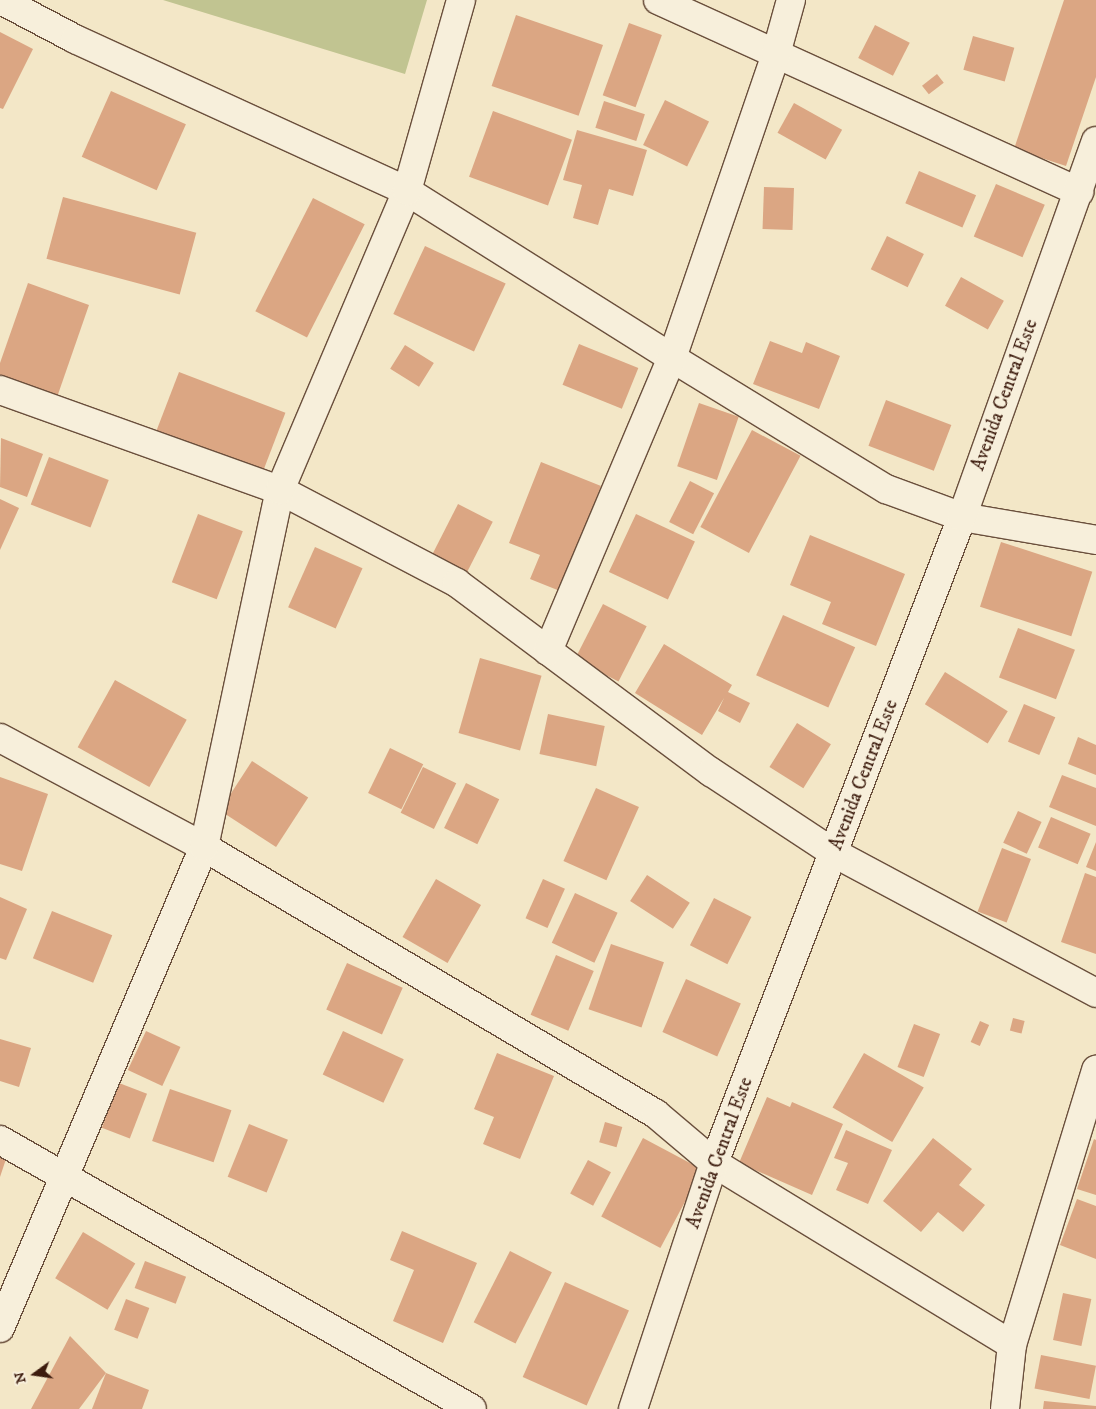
<!DOCTYPE html>
<style>
body{margin:0}
#map{position:relative;width:1096px;height:1409px;overflow:hidden;background:#f3e7c7;font-family:"IM FELL DW Pica",serif}
div>[style]{position:absolute}
.green>*{inset:0;background:#c1c491}
.building>*{inset:0;background:#dba683;transform-origin:0 0}
.roads{filter:drop-shadow(1px 0 #6a4f3c) drop-shadow(-1px 0 #6a4f3c) drop-shadow(0 1px #6a4f3c) drop-shadow(0 -1px #6a4f3c)}
.street>*{height:28px;margin:-14px;padding:0 14px;transform-origin:14px;border-radius:14px;background:#f7efdb}
.secondary>*{height:28px;margin:-14px;padding:0 14px;transform-origin:14px;border-radius:14px;background:#f7efdb}
span{translate:-50% -50%;white-space:nowrap;text-align:center;line-height:1.15;-webkit-text-stroke:4px #f7efdb;paint-order:stroke}
.street-label{font-size:19px;color:#3d1c0e}
.north{position:absolute;left:10px;top:1349px;width:50px;height:50px;-webkit-text-stroke:4px #f7efdb;paint-order:stroke;rotate:256deg;font-size:14px;font-weight:700;line-height:20px;text-align:center;color:#3d1c0e}
.north::after{content:'';display:block;margin:auto;width:18px;height:22px;background:#3d1c0e;clip-path:polygon(50% 0,100% 100%,50% 72%,0 100%)}
</style>
<div id="map">
<div class="green">
<div style="clip-path:polygon(163px 0,427px 0,405px 74px)"></div>
</div>
<div class="building">
<div style="clip-path:polygon(1064px 0,1096px 0,1096px 77px,1066px 166px,1014px 149px)"></div>
<div style="left:516px;top:15px;width:92px;height:75px;rotate:19deg"></div>
<div style="left:629px;top:23px;width:35px;height:77px;rotate:20deg"></div>
<div style="left:875px;top:25px;width:39px;height:37px;rotate:27deg"></div>
<div style="clip-path:polygon(0 32px,33px 49px,3px 109px,0 108px)"></div>
<div style="left:973px;top:36px;width:43px;height:35px;rotate:16deg"></div>
<div style="left:937px;top:74px;width:11px;height:19px;rotate:52deg"></div>
<div style="left:111px;top:91px;width:82px;height:72px;rotate:24deg"></div>
<div style="left:665px;top:100px;width:49px;height:50px;rotate:26deg"></div>
<div style="left:604px;top:101px;width:43px;height:28px;rotate:18deg"></div>
<div style="left:794px;top:103px;width:55px;height:34px;rotate:29deg"></div>
<div style="left:493px;top:111px;width:84px;height:70px;rotate:20deg"></div>
<div style="clip-path:polygon(577px 130px,647px 150px,633px 196px,609px 189px,598px 225px,573px 218px,582px 185px,563px 180px)"></div>
<div style="left:919px;top:171px;width:62px;height:35px;rotate:23deg"></div>
<div style="left:996px;top:184px;width:53px;height:57px;rotate:23deg"></div>
<div style="left:764px;top:187px;width:30px;height:42px;rotate:2deg"></div>
<div style="left:63px;top:197px;width:138px;height:64px;rotate:15deg"></div>
<div style="left:313px;top:198px;width:58px;height:127px;rotate:27deg"></div>
<div style="left:887px;top:236px;width:41px;height:37px;rotate:26deg"></div>
<div style="left:425px;top:246px;width:89px;height:75px;rotate:25deg"></div>
<div style="left:961px;top:277px;width:49px;height:33px;rotate:29deg"></div>
<div style="clip-path:polygon(28px 283px,89px 305px,55px 403px,0 383px,0 363px)"></div>
<div style="clip-path:polygon(770px 341px,802px 353px,806px 342px,840px 356px,819px 409px,753px 384px)"></div>
<div style="left:579px;top:344px;width:64px;height:44px;rotate:22deg"></div>
<div style="left:405px;top:345px;width:34px;height:28px;rotate:32deg"></div>
<div style="left:179px;top:372px;width:114px;height:71px;rotate:21deg"></div>
<div style="left:886px;top:400px;width:70px;height:49px;rotate:21deg"></div>
<div style="left:699px;top:403px;width:42px;height:67px;rotate:19deg"></div>
<div style="left:752px;top:430px;width:55px;height:110px;rotate:28deg"></div>
<div style="clip-path:polygon(1px 438px,43px 454px,27px 497px,0 487px)"></div>
<div style="left:49px;top:457px;width:64px;height:51px;rotate:21deg"></div>
<div style="clip-path:polygon(541px 462px,601px 486px,560px 591px,530px 579px,540px 555px,509px 543px)"></div>
<div style="left:690px;top:481px;width:27px;height:46px;rotate:27deg"></div>
<div style="clip-path:polygon(0 499px,19px 508px,0 550px)"></div>
<div style="left:458px;top:504px;width:39px;height:57px;rotate:27deg"></div>
<div style="left:198px;top:514px;width:48px;height:73px;rotate:21deg"></div>
<div style="left:636px;top:514px;width:65px;height:64px;rotate:25deg"></div>
<div style="clip-path:polygon(810px 535px,905px 574px,876px 646px,822px 624px,831px 602px,790px 585px)"></div>
<div style="left:1001px;top:542px;width:96px;height:68px;rotate:18deg"></div>
<div style="left:315px;top:547px;width:52px;height:66px;rotate:24deg"></div>
<div style="left:603px;top:604px;width:49px;height:62px;rotate:27deg"></div>
<div style="left:783px;top:615px;width:79px;height:66px;rotate:24deg"></div>
<div style="left:1018px;top:628px;width:61px;height:53px;rotate:21deg"></div>
<div style="clip-path:polygon(664px 644px,732px 685px,728px 692px,750px 703px,740px 723px,718px 711px,724px 698px,702px 735px,635px 693px)"></div>
<div style="left:480px;top:658px;width:64px;height:78px;rotate:16deg"></div>
<div style="left:945px;top:672px;width:74px;height:38px;rotate:32deg"></div>
<div style="left:115px;top:680px;width:82px;height:77px;rotate:29deg"></div>
<div style="left:1024px;top:704px;width:34px;height:41px;rotate:23deg"></div>
<div style="left:548px;top:714px;width:58px;height:41px;rotate:12deg"></div>
<div style="left:797px;top:723px;width:40px;height:52px;rotate:32deg"></div>
<div style="clip-path:polygon(1078px 737px,1096px 745px,1096px 775px,1068px 764px)"></div>
<div style="left:390px;top:748px;width:37px;height:50px;rotate:26deg"></div>
<div style="left:252px;top:761px;width:67px;height:59px;rotate:33deg"></div>
<div style="left:423px;top:767px;width:37px;height:51px;rotate:26deg"></div>
<div style="clip-path:polygon(1062px 775px,1096px 788px,1096px 826px,1049px 807px)"></div>
<div style="clip-path:polygon(0 777px,48px 794px,22px 871px,0 864px)"></div>
<div style="left:466px;top:783px;width:37px;height:50px;rotate:26deg"></div>
<div style="left:596px;top:788px;width:47px;height:80px;rotate:24deg"></div>
<div style="left:1018px;top:811px;width:26px;height:35px;rotate:25deg"></div>
<div style="left:1051px;top:817px;width:43px;height:33px;rotate:23deg"></div>
<div style="clip-path:polygon(1096px 842px,1096px 871px,1086px 867px)"></div>
<div style="left:1002px;top:848px;width:31px;height:68px;rotate:21deg"></div>
<div style="clip-path:polygon(1085px 873px,1096px 877px,1096px 954px,1061px 942px)"></div>
<div style="left:647px;top:875px;width:51px;height:31px;rotate:33deg"></div>
<div style="left:436px;top:879px;width:52px;height:67px;rotate:30deg"></div>
<div style="left:543px;top:879px;width:24px;height:43px;rotate:24deg"></div>
<div style="left:575px;top:893px;width:47px;height:55px;rotate:25deg"></div>
<div style="clip-path:polygon(0 897px,27px 909px,6px 960px,0 958px)"></div>
<div style="left:714px;top:898px;width:42px;height:53px;rotate:27deg"></div>
<div style="left:52px;top:911px;width:65px;height:51px;rotate:22deg"></div>
<div style="left:611px;top:944px;width:56px;height:69px;rotate:19deg"></div>
<div style="left:556px;top:955px;width:41px;height:65px;rotate:23deg"></div>
<div style="left:347px;top:963px;width:61px;height:51px;rotate:24deg"></div>
<div style="left:686px;top:979px;width:60px;height:58px;rotate:24deg"></div>
<div style="left:1013px;top:1018px;width:12px;height:13px;rotate:14deg"></div>
<div style="left:980px;top:1021px;width:10px;height:23px;rotate:24deg"></div>
<div style="left:914px;top:1024px;width:28px;height:46px;rotate:21deg"></div>
<div style="left:146px;top:1031px;width:38px;height:43px;rotate:25deg"></div>
<div style="left:343px;top:1031px;width:67px;height:48px;rotate:25deg"></div>
<div style="clip-path:polygon(0 1039px,31px 1048px,19px 1087px,0 1081px)"></div>
<div style="clip-path:polygon(497px 1053px,554px 1076px,520px 1159px,483px 1144px,494px 1117px,474px 1109px)"></div>
<div style="left:864px;top:1053px;width:69px;height:63px;rotate:30deg"></div>
<div style="left:119px;top:1083px;width:30px;height:48px;rotate:21deg"></div>
<div style="left:170px;top:1089px;width:65px;height:55px;rotate:19deg"></div>
<div style="clip-path:polygon(767px 1097px,790px 1107px,792px 1102px,843px 1124px,812px 1195px,739px 1163px)"></div>
<div style="left:605px;top:1122px;width:18px;height:21px;rotate:16deg"></div>
<div style="left:249px;top:1124px;width:42px;height:57px;rotate:22deg"></div>
<div style="clip-path:polygon(846px 1130px,892px 1150px,868px 1204px,836px 1190px,848px 1163px,834px 1158px)"></div>
<div style="left:643px;top:1138px;width:67px;height:89px;rotate:28deg"></div>
<div style="clip-path:polygon(933px 1138px,972px 1169px,959px 1185px,985px 1205px,963px 1232px,938px 1212px,921px 1232px,883px 1201px)"></div>
<div style="clip-path:polygon(1094px 1139px,1096px 1140px,1096px 1195px,1077px 1189px)"></div>
<div style="clip-path:polygon(0 1157px,6px 1159px,0 1177px)"></div>
<div style="left:588px;top:1160px;width:26px;height:38px;rotate:28deg"></div>
<div style="clip-path:polygon(1077px 1199px,1096px 1206px,1096px 1259px,1060px 1245px)"></div>
<div style="clip-path:polygon(402px 1231px,477px 1263px,443px 1343px,393px 1321px,414px 1270px,390px 1260px)"></div>
<div style="left:83px;top:1232px;width:61px;height:54px;rotate:31deg"></div>
<div style="left:510px;top:1251px;width:47px;height:80px;rotate:27deg"></div>
<div style="left:145px;top:1261px;width:44px;height:29px;rotate:21deg"></div>
<div style="left:565px;top:1282px;width:70px;height:104px;rotate:24deg"></div>
<div style="left:1063px;top:1293px;width:29px;height:48px;rotate:12deg"></div>
<div style="left:126px;top:1299px;width:25px;height:33px;rotate:21deg"></div>
<div style="clip-path:polygon(70px 1336px,106px 1373px,79px 1409px,31px 1409px)"></div>
<div style="left:1041px;top:1355px;width:56px;height:34px;rotate:11deg"></div>
<div style="clip-path:polygon(106px 1373px,149px 1390px,142px 1409px,92px 1409px)"></div>
<div style="clip-path:polygon(1044px 1401px,1096px 1406px,1096px 1409px,1043px 1409px)"></div>
</div>
<div class="roads">
<div class="street">
<div style="left:1px;top:0;width:84px;rotate:27.8deg"></div>
<div style="left:75px;top:39px;width:365px;rotate:24.6deg"></div>
<div style="left:407px;top:191px;width:313px;rotate:32.2deg"></div>
<div style="left:672px;top:358px;width:251px;rotate:31.5deg"></div>
<div style="left:886px;top:489px;width:81px;rotate:20.2deg"></div>
<div style="left:962px;top:517px;width:136px;rotate:9.7deg"></div>
<div style="left:658px;top:0;width:463px;rotate:24.5deg"></div>
<div style="left:0;top:390px;width:297px;rotate:19.7deg"></div>
<div style="left:280px;top:490px;width:200px;rotate:27.7deg"></div>
<div style="left:457px;top:583px;width:317px;rotate:36.7deg"></div>
<div style="left:711px;top:772px;width:147px;rotate:33.4deg"></div>
<div style="left:834px;top:853px;width:297px;rotate:28.1deg"></div>
<div style="left:548px;top:651px;width:318px;rotate:-67.1deg"></div>
<div style="left:672px;top:358px;width:321px;rotate:-71.1deg"></div>
<div style="left:776px;top:54px;width:56px;rotate:-74.5deg"></div>
<div style="left:0;top:738px;width:231px;rotate:28.1deg"></div>
<div style="left:204px;top:847px;width:525px;rotate:30.57deg"></div>
<div style="left:656px;top:1114px;width:76px;rotate:40.2deg"></div>
<div style="left:714px;top:1163px;width:349px;rotate:31.4deg"></div>
<div style="left:0;top:1140px;width:543px;rotate:29.68deg"></div>
<div style="left:0;top:1328px;width:522px;rotate:-67.02deg"></div>
<div style="left:204px;top:847px;width:365px;rotate:-78deg"></div>
<div style="left:280px;top:490px;width:325px;rotate:-67deg"></div>
<div style="left:407px;top:191px;width:198px;rotate:-74.2deg"></div>
<div style="left:1005px;top:1409px;width:64px;rotate:-83.8deg"></div>
<div style="left:1012px;top:1345px;width:288px;rotate:-73deg"></div>
</div>
<div class="secondary">
<div style="left:633px;top:1409px;width:259px;rotate:-71.8deg"></div>
<div style="left:714px;top:1163px;width:692px;rotate:-69deg"></div>
<div style="left:962px;top:517px;width:399px;rotate:-70.4deg"></div>
</div>
</div>
<div class="street-label">
<span style="left:1005px;top:395px;rotate:-70deg">Avenida Central Este</span>
<span style="left:864px;top:775px;rotate:-69deg">Avenida Central Este</span>
<span style="left:720px;top:1153px;rotate:-70deg">Avenida Central Este</span>
</div>
<div class="north">N</div>
</div>
